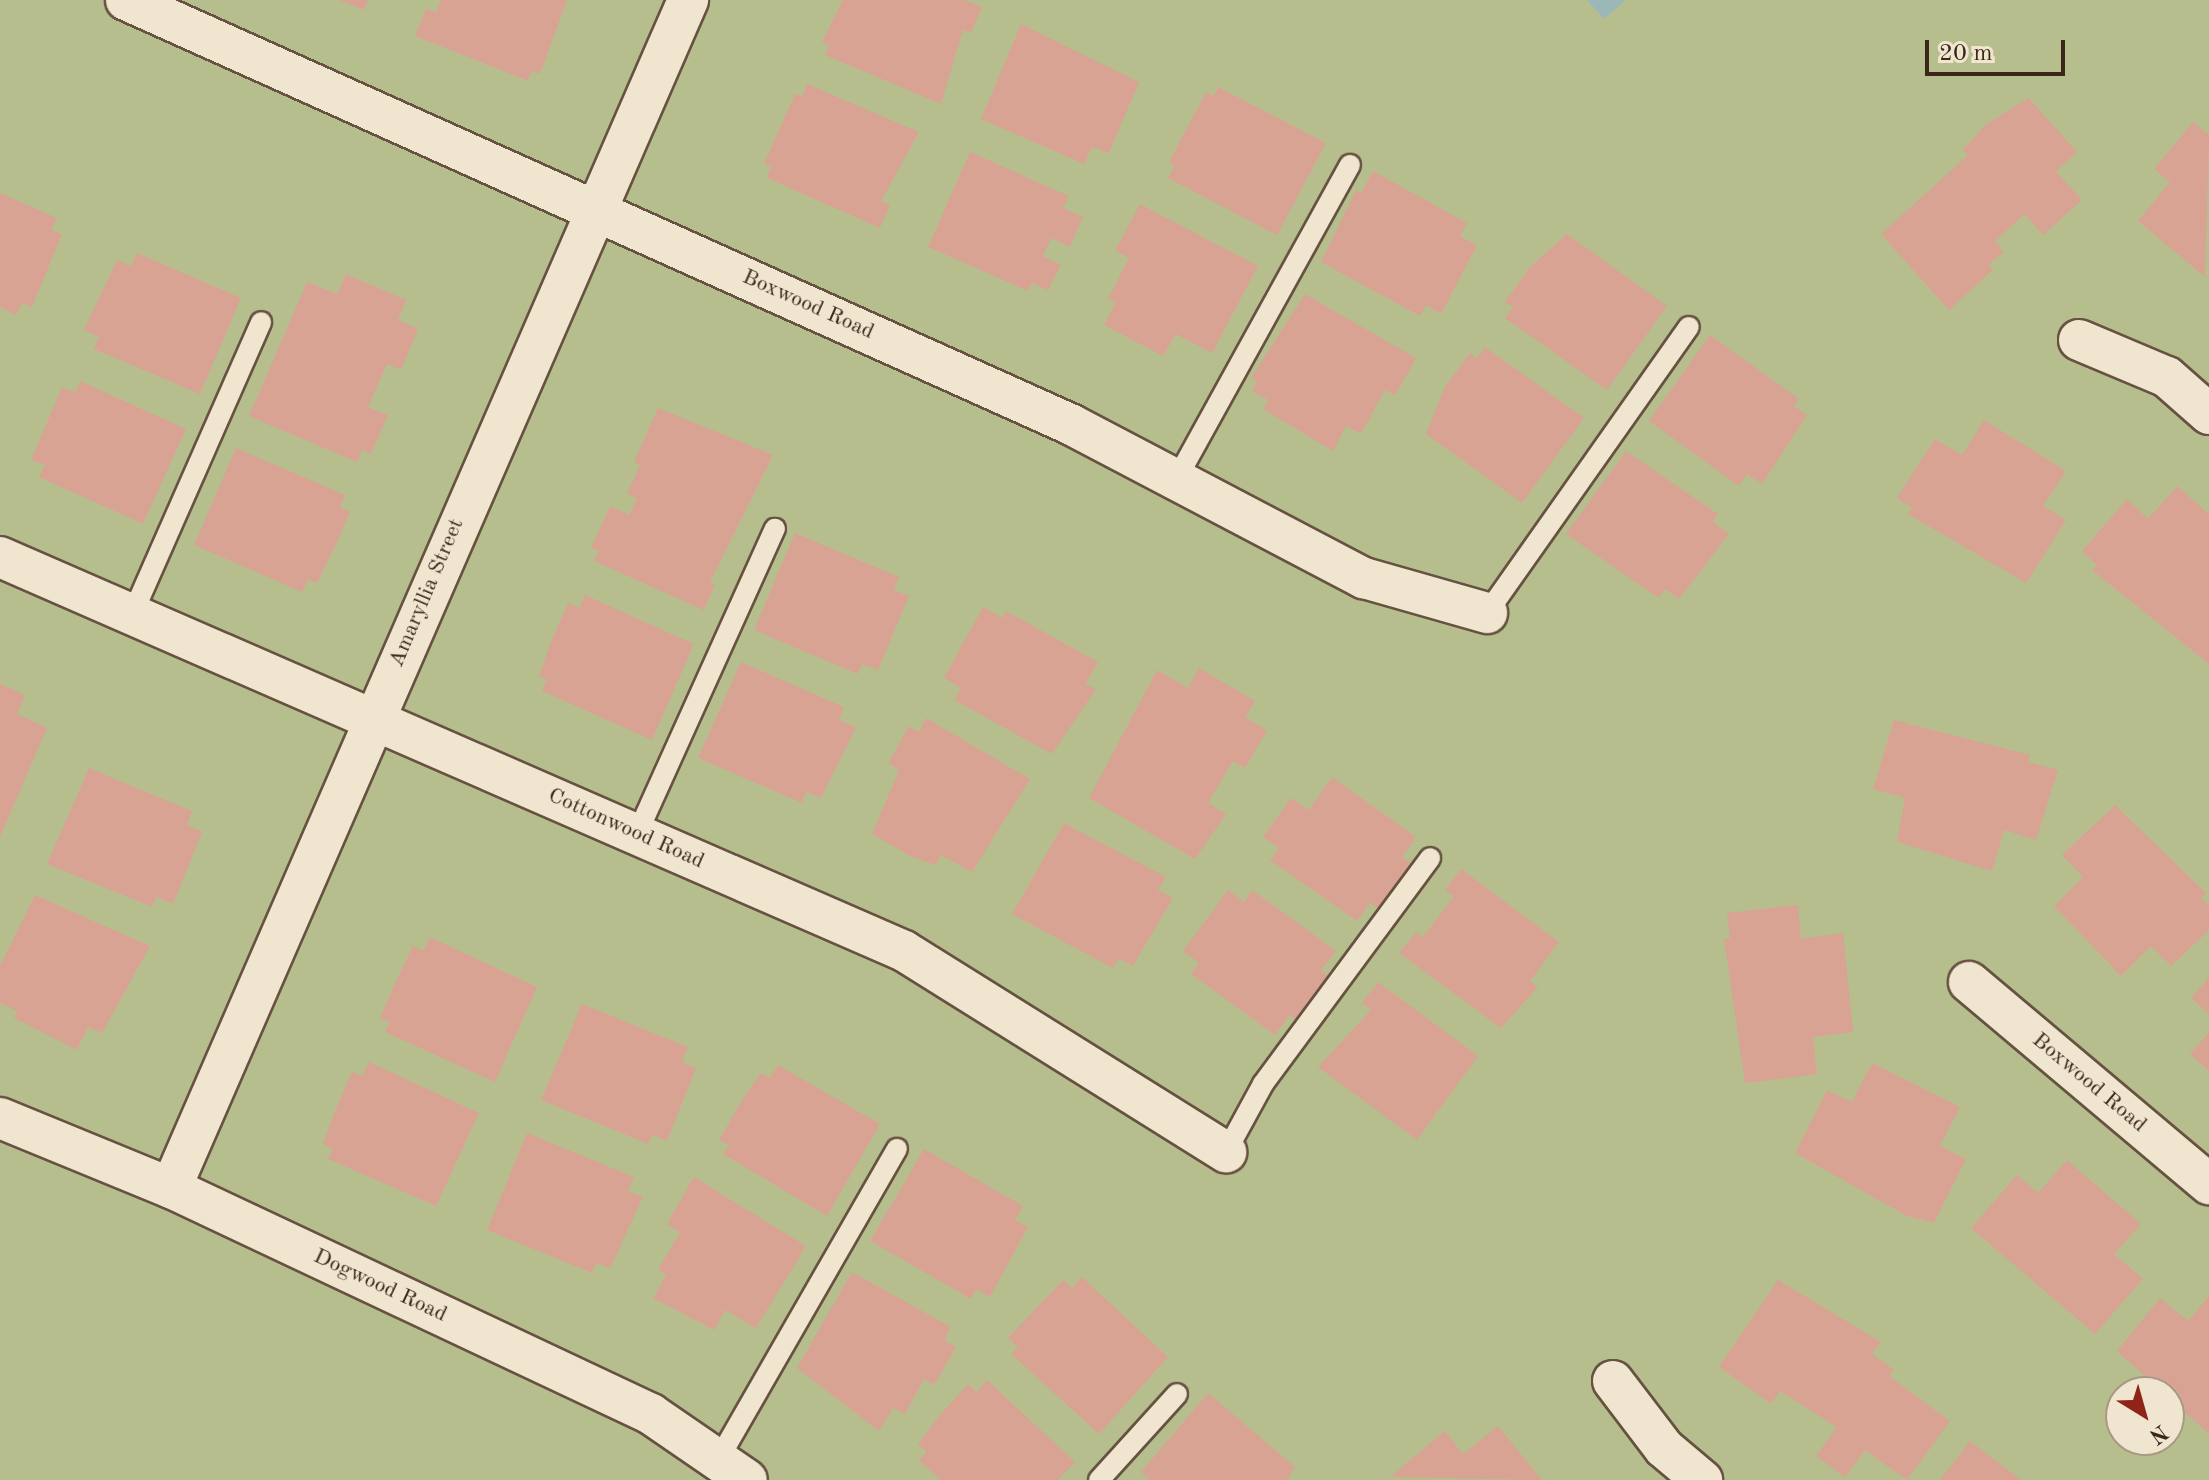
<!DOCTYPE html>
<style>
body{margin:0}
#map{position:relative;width:2209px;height:1480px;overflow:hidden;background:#e8d8b7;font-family:"Old Standard TT",serif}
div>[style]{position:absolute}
.green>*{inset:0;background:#b7be8e}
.water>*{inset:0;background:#9bb8b8}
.building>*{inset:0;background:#d8a392}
.roads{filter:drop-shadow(2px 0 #665241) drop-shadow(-2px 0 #665241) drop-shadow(0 2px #665241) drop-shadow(0 -2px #665241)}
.service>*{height:20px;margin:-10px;padding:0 10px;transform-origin:10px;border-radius:10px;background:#f0e6d0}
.minor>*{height:40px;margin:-20px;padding:0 20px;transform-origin:20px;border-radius:20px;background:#f0e6d0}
span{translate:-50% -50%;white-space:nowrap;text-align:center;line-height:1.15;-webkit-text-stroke:6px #f0e6d0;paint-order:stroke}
.street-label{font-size:22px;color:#3b261a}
.north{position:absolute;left:2105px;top:1376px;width:80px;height:80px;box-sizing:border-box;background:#f0e6d0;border:2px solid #a89987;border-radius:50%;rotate:143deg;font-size:22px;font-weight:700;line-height:32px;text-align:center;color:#3b261a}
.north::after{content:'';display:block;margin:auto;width:28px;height:36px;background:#8f2418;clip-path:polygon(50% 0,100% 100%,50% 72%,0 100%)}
.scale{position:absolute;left:1925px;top:40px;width:140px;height:36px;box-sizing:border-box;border:4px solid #3b261a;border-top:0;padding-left:10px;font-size:24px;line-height:28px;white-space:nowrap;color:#3b261a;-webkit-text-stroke:6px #f0e6d0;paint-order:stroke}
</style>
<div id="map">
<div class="green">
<div style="clip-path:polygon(evenodd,0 0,2209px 0,2209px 1480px,0 1480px,0 0,2121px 1392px,2169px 1392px,2169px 1440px,2121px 1440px,2121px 1392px)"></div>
</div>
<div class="water">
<div style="clip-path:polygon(1587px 0,1626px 0,1604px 19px)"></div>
</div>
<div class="building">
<div style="clip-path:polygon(339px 0,368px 0,364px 10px)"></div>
<div style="clip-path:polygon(441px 0,567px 0,540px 74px,531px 71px,528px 81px,415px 36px,426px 9px,436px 12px)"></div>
<div style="clip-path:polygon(843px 0,964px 0,982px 7px,971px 33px,963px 30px,941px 104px,825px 55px,829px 46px,822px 42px)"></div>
<div style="clip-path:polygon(1021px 24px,1139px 82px,1109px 153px,1092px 147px,1084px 164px,981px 119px)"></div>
<div style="clip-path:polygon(807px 84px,919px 132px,881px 201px,890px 205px,880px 228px,767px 178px,771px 167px,764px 164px,795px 94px,802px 96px)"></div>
<div style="clip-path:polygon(1218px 87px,1326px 143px,1277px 235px,1168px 178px,1175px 165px,1169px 162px,1206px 92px,1214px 96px)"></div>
<div style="clip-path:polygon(2029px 98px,2077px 152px,2056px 171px,2082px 200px,2043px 235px,2025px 214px,1995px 241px,2004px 252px,1988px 265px,1993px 270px,1949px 310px,1881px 234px,1968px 155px,1963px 150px,1985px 125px)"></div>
<div style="clip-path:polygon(2193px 122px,2209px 135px,2205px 277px,2138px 221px,2170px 182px,2154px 169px)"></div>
<div style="clip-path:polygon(970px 152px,1069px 196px,1063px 208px,1083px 217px,1070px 247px,1051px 238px,1043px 256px,1061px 265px,1048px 290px,1032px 283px,1028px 291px,928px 247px)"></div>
<div style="clip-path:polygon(1373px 171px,1467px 223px,1460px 236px,1477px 245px,1441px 314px,1426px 305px,1420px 316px,1321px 262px,1356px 190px,1361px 193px)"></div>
<div style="clip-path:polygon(0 193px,57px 218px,51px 230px,62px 234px,32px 307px,22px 303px,16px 315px,0 307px)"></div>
<div style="clip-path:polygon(1140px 204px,1258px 266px,1212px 353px,1176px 334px,1163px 356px,1104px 325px,1116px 302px,1108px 299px,1129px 258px,1115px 251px)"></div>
<div style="clip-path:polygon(1567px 234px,1667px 306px,1607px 390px,1505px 318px,1513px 307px,1505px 302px,1530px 267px)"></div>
<div style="clip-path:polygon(137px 253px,241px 298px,200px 394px,94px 349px,99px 337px,84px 330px,117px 260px,131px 266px)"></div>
<div style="clip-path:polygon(346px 274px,406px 300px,398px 320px,418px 329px,401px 370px,387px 364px,368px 407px,388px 415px,371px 454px,362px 450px,357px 462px,249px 416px,307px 282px,337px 294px)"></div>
<div style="clip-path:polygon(1305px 294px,1416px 358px,1396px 395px,1385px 390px,1361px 434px,1346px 426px,1333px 451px,1263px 409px,1268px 400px,1252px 391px,1257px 381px,1251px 378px)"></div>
<div style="clip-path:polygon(1710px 335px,1799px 399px,1794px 406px,1807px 415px,1762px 484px,1747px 474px,1739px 486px,1649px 421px)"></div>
<div style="clip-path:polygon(1485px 347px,1584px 418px,1522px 503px,1426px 434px,1445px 387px,1470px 353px,1477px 358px)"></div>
<div style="clip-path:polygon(80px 381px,186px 429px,143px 524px,39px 477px,45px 465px,31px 460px,62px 387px,75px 392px)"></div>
<div style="clip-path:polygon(658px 408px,773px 455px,710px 582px,715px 584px,704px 610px,594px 561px,599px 551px,591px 548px,610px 506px,629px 515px,637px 498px,627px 494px,640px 465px,634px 462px)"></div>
<div style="clip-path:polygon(1984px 420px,2066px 471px,2043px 506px,2066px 520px,2026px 583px,1908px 514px,1912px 508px,1897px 498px,1935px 439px,1962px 455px)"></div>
<div style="clip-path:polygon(236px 448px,345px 495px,340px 507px,350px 512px,333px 551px,317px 583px,308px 580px,302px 592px,194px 545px)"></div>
<div style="clip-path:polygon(1626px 451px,1718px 514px,1713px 522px,1729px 534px,1679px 599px,1665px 589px,1659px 598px,1566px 534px)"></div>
<div style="clip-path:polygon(2177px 486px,2209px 514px,2209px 664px,2092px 570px,2097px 565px,2082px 551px,2127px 499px,2148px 519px)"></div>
<div style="clip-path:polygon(795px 533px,899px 577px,894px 590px,909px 596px,878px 670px,862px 664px,858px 674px,754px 630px)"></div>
<div style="clip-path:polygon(585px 595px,694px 644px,652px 740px,542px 691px,547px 680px,539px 676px,551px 642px,568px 603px,579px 608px)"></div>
<div style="clip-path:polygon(983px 607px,1003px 618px,1006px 611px,1098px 662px,1085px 684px,1096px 689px,1052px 754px,954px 700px,961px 688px,944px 678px)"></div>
<div style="clip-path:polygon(741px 662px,844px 707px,839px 720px,856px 727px,821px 798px,806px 792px,802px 803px,698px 758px)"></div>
<div style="clip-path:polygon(1199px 668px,1255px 701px,1245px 718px,1267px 730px,1245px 768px,1233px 761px,1208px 803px,1226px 814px,1195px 859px,1089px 798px,1157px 670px,1188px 688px)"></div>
<div style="clip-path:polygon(0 684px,25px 695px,17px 714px,47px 728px,0 837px)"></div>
<div style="clip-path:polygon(926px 718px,1030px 779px,972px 872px,941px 855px,936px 865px,912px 857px,872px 834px,899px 770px,888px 763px,909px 726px,919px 732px)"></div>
<div style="clip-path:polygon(1894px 720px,2030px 755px,2028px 762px,2058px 770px,2036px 840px,2004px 830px,1992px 871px,1897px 842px,1905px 798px,1873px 789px)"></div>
<div style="clip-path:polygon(89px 768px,192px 811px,187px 825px,202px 832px,173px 904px,156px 897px,152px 907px,47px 864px)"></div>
<div style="clip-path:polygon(1332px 777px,1416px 837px,1402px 857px,1413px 864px,1380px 910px,1370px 903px,1357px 921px,1270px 860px,1279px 848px,1263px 837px,1291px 798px,1309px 810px)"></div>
<div style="clip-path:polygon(2115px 805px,2206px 893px,2201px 898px,2209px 906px,2209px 930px,2171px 966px,2151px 946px,2121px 976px,2054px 906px,2083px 877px,2062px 855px)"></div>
<div style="clip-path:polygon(1064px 823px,1166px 877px,1158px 890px,1173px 898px,1133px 966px,1119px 958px,1113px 968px,1012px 914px)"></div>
<div style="clip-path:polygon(1461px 869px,1559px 942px,1530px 981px,1538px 987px,1501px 1028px,1399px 953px,1416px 932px,1423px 937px,1454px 896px,1445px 890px)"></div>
<div style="clip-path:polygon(1228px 890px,1244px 902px,1252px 890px,1336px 951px,1321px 970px,1333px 979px,1300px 1023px,1290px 1015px,1275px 1035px,1191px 974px,1199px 963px,1183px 951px)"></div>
<div style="clip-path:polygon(35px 895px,150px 946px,102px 1033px,88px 1027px,77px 1050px,14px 1018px,17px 1011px,0 1003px,0 966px)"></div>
<div style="clip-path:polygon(1798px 905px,1801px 939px,1843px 933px,1853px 1032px,1813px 1037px,1817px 1074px,1745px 1083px,1724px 939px,1730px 938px,1727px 913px)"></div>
<div style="clip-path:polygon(430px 937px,537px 987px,495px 1082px,385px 1032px,390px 1022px,380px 1018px,397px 979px,413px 946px,424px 951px)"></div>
<div style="clip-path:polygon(2209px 977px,2209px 1014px,2191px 998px)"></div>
<div style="clip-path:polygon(1378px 982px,1478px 1056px,1417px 1140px,1318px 1067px,1371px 1010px,1362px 1003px)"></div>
<div style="clip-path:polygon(582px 1004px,688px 1047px,682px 1062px,696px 1068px,667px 1141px,652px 1135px,648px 1144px,541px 1100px)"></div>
<div style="clip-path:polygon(2209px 1032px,2209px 1071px,2190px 1054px)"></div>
<div style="clip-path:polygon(369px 1062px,479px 1113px,436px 1206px,328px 1159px,333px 1149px,323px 1144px,335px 1111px,352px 1072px,362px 1076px)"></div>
<div style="clip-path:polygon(1872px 1063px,1960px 1107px,1940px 1146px,1966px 1159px,1934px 1223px,1907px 1216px,1795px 1153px,1827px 1090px,1852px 1102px)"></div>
<div style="clip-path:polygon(778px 1065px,880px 1124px,827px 1216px,723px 1154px,729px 1145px,719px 1140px,741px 1102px,761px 1073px,770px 1078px)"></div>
<div style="clip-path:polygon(527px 1133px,634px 1177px,628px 1191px,643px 1197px,610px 1268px,596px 1263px,592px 1273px,487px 1230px)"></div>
<div style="clip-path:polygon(924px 1149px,1023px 1206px,1015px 1220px,1028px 1227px,990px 1297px,976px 1289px,971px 1299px,870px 1241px)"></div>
<div style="clip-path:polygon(2067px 1160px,2141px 1224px,2114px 1254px,2143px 1279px,2095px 1334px,1971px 1228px,2017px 1175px,2038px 1193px)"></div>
<div style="clip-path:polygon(694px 1177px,806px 1246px,756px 1328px,725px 1310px,714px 1330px,653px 1298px,666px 1275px,658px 1270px,680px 1232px,667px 1224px)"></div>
<div style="clip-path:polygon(852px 1272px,951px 1327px,944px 1340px,956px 1347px,934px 1385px,924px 1379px,905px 1414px,893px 1408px,879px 1431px,797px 1368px)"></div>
<div style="clip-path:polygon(1082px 1277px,1168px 1357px,1099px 1434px,1011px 1354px,1018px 1347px,1008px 1338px,1063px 1280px,1072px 1288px)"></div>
<div style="clip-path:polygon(1778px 1280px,1881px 1342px,1872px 1354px,1894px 1370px,1889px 1376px,1950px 1421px,1907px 1480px,1865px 1450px,1845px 1477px,1816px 1456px,1837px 1427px,1780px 1391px,1771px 1404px,1719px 1367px)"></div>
<div style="clip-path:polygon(2209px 1296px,2209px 1434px,2117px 1351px,2160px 1298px,2188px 1321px)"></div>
<div style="clip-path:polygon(987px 1380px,1075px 1462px,1058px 1480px,941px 1480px,919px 1460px,927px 1452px,918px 1444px,940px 1415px,968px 1384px,977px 1392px)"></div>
<div style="clip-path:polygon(1208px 1393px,1295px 1467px,1287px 1480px,1150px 1480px,1141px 1472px)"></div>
<div style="clip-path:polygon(1498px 1426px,1542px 1480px,1390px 1477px,1445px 1431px,1463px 1454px)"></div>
<div style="clip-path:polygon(1970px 1441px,2021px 1480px,1940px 1480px)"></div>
</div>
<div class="roads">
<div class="service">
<div style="left:1176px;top:480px;width:360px;rotate:-61.1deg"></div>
<div style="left:1487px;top:613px;width:350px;rotate:-54.8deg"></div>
<div style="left:132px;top:615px;width:320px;rotate:-66.2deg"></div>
<div style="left:637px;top:834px;width:335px;rotate:-65.7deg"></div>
<div style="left:1226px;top:1152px;width:77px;rotate:-61.4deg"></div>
<div style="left:1263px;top:1084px;width:281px;rotate:-53.5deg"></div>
<div style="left:718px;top:1460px;width:359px;rotate:-60.1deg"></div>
<div style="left:1099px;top:1480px;width:116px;rotate:-47.8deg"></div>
</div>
<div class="minor">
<div style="left:126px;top:0;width:1037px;rotate:24.19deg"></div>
<div style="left:1072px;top:425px;width:330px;rotate:27.7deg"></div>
<div style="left:1364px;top:578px;width:128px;rotate:15.9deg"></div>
<div style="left:2079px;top:340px;width:95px;rotate:22.8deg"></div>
<div style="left:2167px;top:377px;width:56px;rotate:41.4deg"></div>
<div style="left:0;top:557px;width:986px;rotate:23.55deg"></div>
<div style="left:904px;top:951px;width:380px;rotate:32deg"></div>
<div style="left:1969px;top:982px;width:314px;rotate:40.1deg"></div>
<div style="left:0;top:1118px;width:185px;rotate:22.3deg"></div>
<div style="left:171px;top:1188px;width:531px;rotate:25.21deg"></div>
<div style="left:651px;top:1414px;width:116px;rotate:34.5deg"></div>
<div style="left:171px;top:1188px;width:1296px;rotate:-66.48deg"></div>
<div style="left:1613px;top:1381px;width:84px;rotate:52.7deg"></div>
<div style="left:1664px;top:1448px;width:50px;rotate:40.1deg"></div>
</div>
</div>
<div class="street-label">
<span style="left:808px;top:305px;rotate:24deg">Boxwood Road</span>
<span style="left:427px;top:593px;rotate:-67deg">Amaryllia Street</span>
<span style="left:626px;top:829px;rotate:24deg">Cottonwood Road</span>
<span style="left:2089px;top:1083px;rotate:40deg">Boxwood Road</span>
<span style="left:380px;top:1286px;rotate:25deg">Dogwood Road</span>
</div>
<div class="north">N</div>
<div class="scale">20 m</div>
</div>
